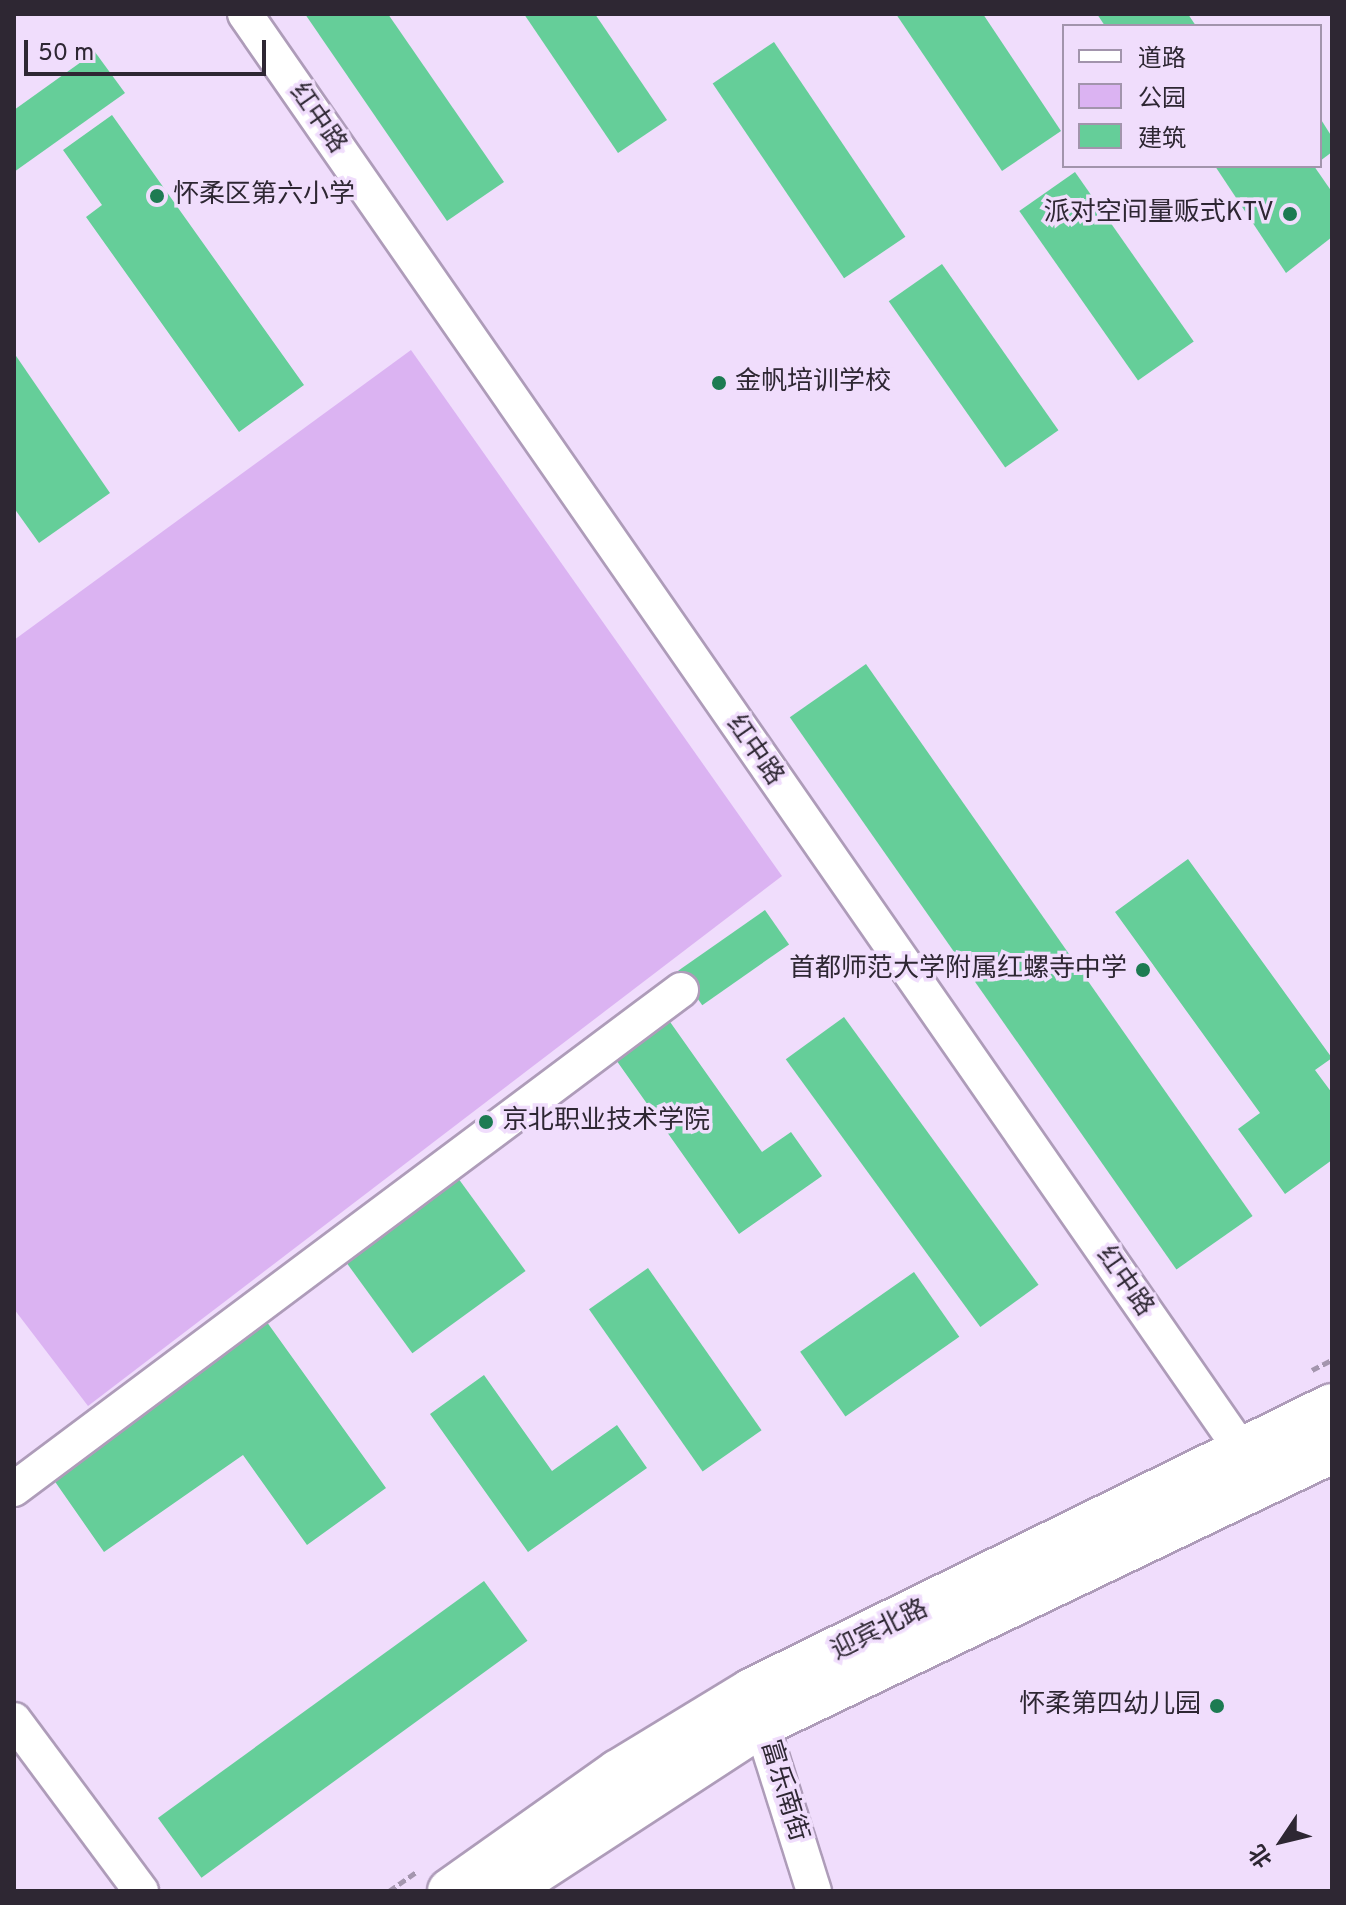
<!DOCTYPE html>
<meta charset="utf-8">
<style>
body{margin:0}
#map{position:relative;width:1346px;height:1905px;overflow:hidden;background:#f0ddfc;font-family:Overpass,"Noto Sans SC",sans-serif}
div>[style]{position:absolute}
.green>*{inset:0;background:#dbb3f2}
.building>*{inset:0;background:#65ce99;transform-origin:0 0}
.path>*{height:5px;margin-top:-2.5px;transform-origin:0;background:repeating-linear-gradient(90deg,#a496ae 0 8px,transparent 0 12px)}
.roads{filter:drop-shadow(2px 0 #ae9cb9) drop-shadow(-2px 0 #ae9cb9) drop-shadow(0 2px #ae9cb9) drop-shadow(0 -2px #ae9cb9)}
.street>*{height:34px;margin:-17px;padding:0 17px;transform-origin:17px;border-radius:17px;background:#fff}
.secondary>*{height:44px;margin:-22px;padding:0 22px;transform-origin:22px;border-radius:22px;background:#fff}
.dots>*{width:22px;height:22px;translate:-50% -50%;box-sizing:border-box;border:4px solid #f0ddfc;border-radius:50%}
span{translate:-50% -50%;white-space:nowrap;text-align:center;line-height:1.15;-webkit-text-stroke:7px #f0ddfc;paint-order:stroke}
.street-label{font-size:26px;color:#2e2733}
.poi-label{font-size:26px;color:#2e2733}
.left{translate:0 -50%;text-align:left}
.right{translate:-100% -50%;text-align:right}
.frame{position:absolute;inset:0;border:16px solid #2e2733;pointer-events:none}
.legend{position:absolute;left:1062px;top:24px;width:260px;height:144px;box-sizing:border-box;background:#f0ddfc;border:2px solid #a294ac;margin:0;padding:10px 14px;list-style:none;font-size:24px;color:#2e2733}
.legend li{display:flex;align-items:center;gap:16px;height:40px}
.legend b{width:40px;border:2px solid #a294ac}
.north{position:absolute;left:1242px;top:1801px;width:80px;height:80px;-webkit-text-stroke:6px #f0ddfc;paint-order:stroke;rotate:235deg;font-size:22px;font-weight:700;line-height:32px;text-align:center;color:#2e2733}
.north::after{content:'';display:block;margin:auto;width:28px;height:36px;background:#2e2733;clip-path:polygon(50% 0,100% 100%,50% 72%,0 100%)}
.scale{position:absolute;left:24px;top:40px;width:242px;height:36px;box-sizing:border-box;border:4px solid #2e2733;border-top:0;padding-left:10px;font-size:24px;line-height:28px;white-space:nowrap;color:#2e2733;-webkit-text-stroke:6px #f0ddfc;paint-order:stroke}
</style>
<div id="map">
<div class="green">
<div style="clip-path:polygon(411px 350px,782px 876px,88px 1406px,14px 1309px,14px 640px)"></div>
</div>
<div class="building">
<div style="clip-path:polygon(305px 14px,388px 14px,504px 182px,447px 221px)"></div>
<div style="clip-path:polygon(524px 14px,595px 14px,667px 120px,618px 153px)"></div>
<div style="clip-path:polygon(896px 14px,983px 14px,1061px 131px,1002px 171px)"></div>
<div style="clip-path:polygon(1097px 14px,1188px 14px,1196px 26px,1105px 26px)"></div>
<div style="left:774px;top:42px;width:235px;height:74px;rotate:56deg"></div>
<div style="clip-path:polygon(95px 52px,125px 93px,14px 172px,14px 110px)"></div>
<div style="clip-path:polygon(112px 115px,304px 385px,239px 432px,86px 217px,102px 205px,63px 150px)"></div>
<div style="clip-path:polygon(1320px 118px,1332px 137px,1332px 152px,1320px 161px)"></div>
<div style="clip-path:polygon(1215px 166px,1314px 166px,1332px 192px,1332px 237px,1286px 273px)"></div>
<div style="left:1075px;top:172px;width:207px;height:68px;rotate:55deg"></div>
<div style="left:942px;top:264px;width:203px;height:65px;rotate:55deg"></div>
<div style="clip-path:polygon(14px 353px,110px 493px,39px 543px,14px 508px)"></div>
<div style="left:866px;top:664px;width:674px;height:93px;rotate:55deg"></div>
<div style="clip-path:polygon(1188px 859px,1332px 1058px,1315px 1070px,1332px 1093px,1332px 1160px,1285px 1194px,1238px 1129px,1260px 1113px,1115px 912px)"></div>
<div style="left:765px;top:910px;width:42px;height:106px;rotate:55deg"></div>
<div style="left:844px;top:1017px;width:331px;height:72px;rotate:54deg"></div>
<div style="clip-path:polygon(668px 1019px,762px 1152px,791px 1132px,822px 1176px,739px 1234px,614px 1057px)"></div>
<div style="left:458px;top:1178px;width:115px;height:140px;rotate:54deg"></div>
<div style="left:648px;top:1268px;width:198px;height:72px;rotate:55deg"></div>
<div style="left:914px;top:1272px;width:79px;height:139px;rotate:55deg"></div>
<div style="clip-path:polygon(264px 1318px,386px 1488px,307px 1545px,243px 1455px,104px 1552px,49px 1473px)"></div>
<div style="clip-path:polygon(484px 1375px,552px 1471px,617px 1425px,647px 1468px,528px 1552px,430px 1414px)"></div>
<div style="left:484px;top:1581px;width:74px;height:403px;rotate:54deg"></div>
</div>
<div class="path">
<div style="left:1312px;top:1370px;width:22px;rotate:-27deg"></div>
<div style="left:389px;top:1891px;width:35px;rotate:-35deg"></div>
</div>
<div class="roads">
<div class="street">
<div style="left:245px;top:14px;width:1770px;rotate:55.24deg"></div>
<div style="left:14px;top:1489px;width:833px;rotate:-36.8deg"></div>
<div style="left:754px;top:1701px;width:199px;rotate:72.5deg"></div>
<div style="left:14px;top:1720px;width:213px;rotate:53.4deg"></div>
</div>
<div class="secondary">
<div style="left:450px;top:1891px;width:206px;rotate:-35.3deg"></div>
<div style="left:618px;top:1772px;width:156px;rotate:-31.3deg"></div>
<div style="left:751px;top:1691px;width:647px;rotate:-26.13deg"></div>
<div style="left:506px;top:1891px;width:306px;rotate:-33.1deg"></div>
<div style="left:762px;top:1724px;width:632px;rotate:-25.59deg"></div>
</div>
</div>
<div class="dots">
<div style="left:157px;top:196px;background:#1d7b52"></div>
<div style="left:1290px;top:214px;background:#1d7b52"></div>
<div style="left:719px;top:383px;background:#1d7b52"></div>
<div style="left:1143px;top:970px;background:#1d7b52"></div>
<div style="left:486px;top:1122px;background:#1d7b52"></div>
<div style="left:1217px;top:1706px;background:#1d7b52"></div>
</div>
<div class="street-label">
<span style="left:317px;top:119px;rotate:55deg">红中路</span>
<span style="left:754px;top:751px;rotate:55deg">红中路</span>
<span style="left:1124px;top:1282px;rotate:55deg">红中路</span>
<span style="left:880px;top:1631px;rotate:-26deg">迎宾北路</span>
<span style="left:783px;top:1791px;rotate:73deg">富乐南街</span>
</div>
<div class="poi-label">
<span class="left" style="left:173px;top:196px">怀柔区第六小学</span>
<span class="right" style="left:1274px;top:214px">派对空间量贩式KTV</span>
<span class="left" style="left:735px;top:383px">金帆培训学校</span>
<span class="right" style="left:1127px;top:970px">首都师范大学附属红螺寺中学</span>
<span class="left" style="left:502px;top:1122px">京北职业技术学院</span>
<span class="right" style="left:1201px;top:1706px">怀柔第四幼儿园</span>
</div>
<div class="frame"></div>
<ul class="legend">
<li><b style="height:10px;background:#fff"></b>道路</li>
<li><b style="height:22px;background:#dbb3f2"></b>公园</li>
<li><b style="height:22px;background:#65ce99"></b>建筑</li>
</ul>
<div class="north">北</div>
<div class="scale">50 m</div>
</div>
